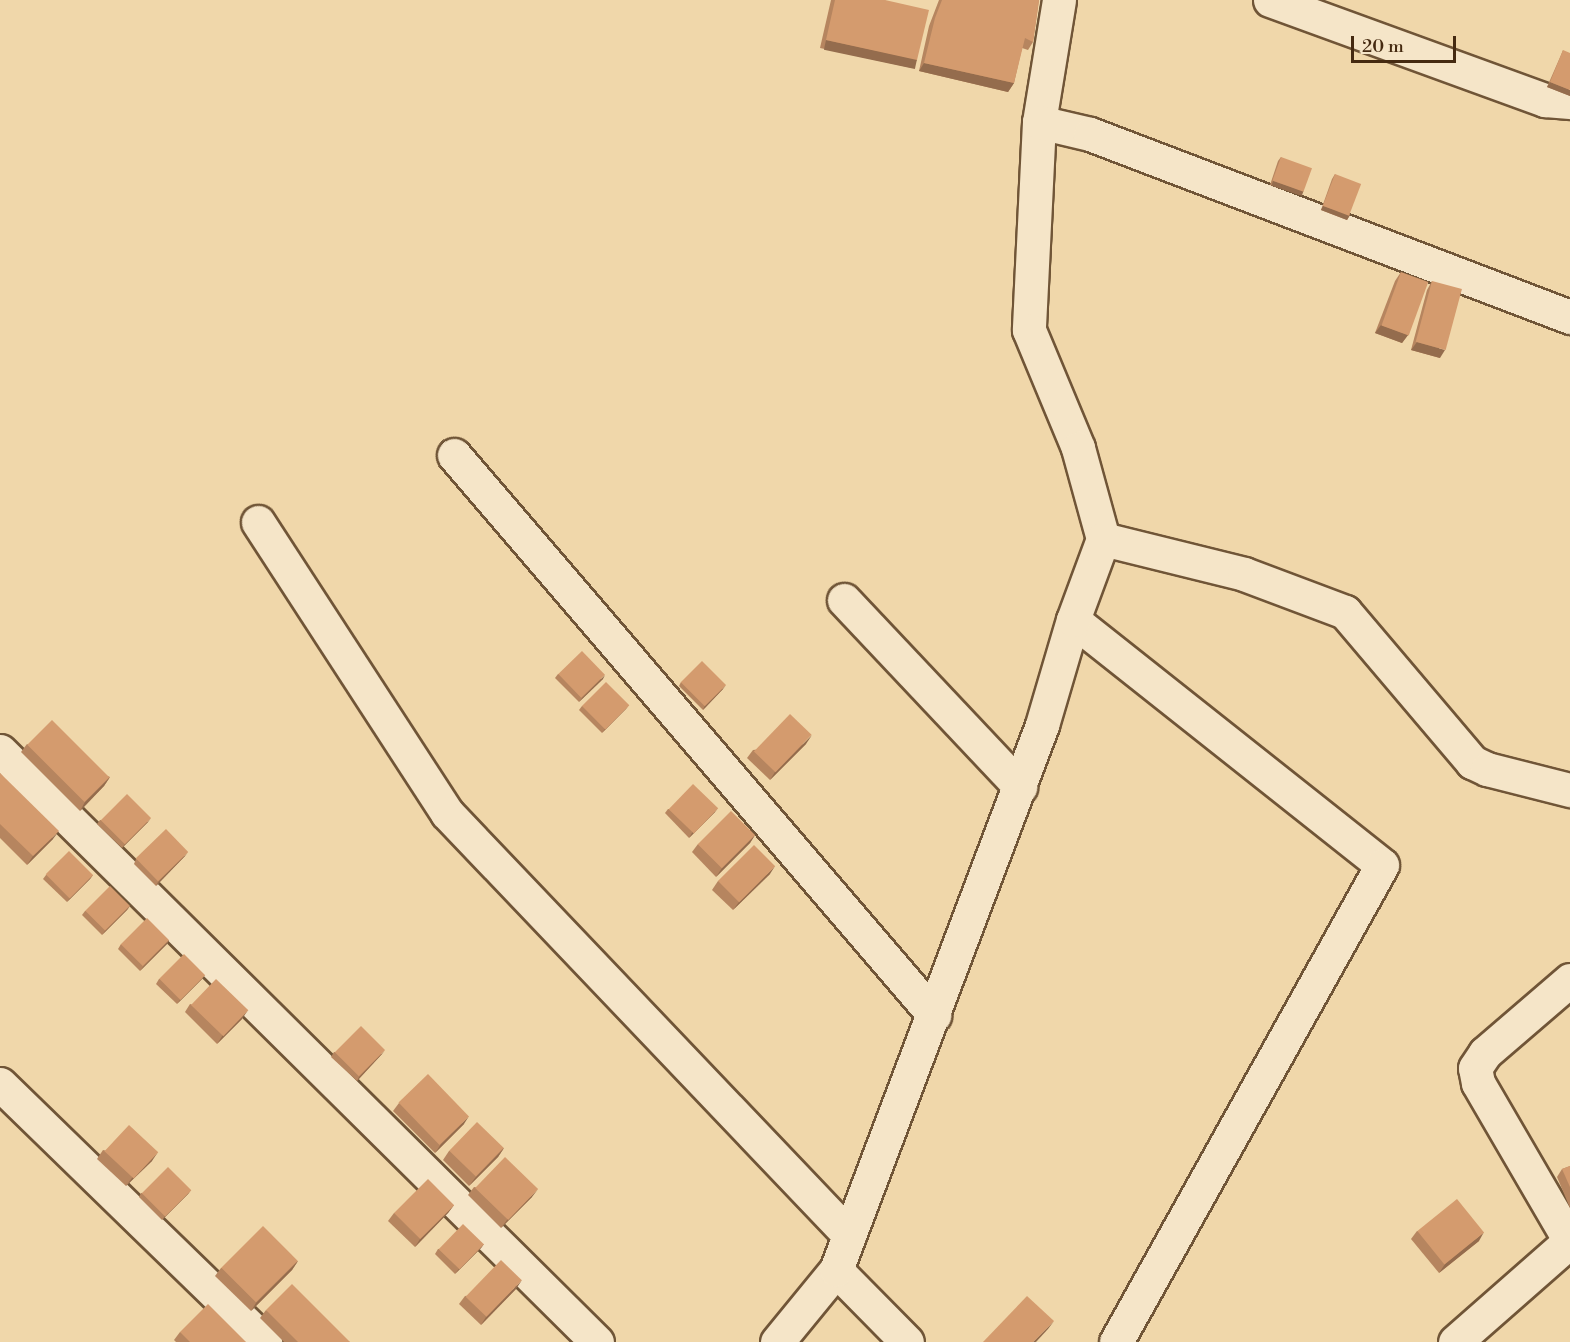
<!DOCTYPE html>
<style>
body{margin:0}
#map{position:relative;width:1570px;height:1342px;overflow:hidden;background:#f0d7aa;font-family:"Libre Bodoni",serif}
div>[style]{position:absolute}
.roads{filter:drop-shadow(2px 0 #705537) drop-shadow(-2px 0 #705537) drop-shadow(0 2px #705537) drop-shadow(0 -2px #705537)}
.minor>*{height:33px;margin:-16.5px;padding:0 16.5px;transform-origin:16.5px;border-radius:16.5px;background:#f5e5c8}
.wall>*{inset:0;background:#b6855f}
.shaded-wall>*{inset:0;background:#946c4d;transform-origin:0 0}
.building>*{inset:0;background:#d49b6e;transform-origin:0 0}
span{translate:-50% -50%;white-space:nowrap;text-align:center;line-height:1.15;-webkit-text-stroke:5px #f5e5c8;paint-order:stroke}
.scale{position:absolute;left:1351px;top:36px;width:105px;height:27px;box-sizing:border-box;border:3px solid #452a11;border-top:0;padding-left:8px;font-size:18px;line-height:21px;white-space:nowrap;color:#452a11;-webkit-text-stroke:4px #f5e5c8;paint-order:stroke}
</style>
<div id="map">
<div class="roads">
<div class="minor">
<div style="left:1059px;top:0;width:124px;rotate:99.3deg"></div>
<div style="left:1039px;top:122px;width:208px;rotate:92.8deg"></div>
<div style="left:1029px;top:330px;width:128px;rotate:67.4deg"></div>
<div style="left:1078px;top:448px;width:94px;rotate:74.6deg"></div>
<div style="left:1103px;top:539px;width:145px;rotate:13.9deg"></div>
<div style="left:1244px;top:574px;width:108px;rotate:20.6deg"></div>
<div style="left:1345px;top:612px;width:197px;rotate:49.7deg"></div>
<div style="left:1472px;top:762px;width:17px;rotate:25deg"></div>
<div style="left:1487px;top:769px;width:86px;rotate:14.2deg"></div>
<div style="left:1270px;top:0;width:293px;rotate:20deg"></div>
<div style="left:1545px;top:100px;width:25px;rotate:5deg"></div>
<div style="left:1039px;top:122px;width:52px;rotate:13.2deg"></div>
<div style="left:1090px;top:134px;width:514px;rotate:20.87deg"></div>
<div style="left:454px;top:455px;width:738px;rotate:49.4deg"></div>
<div style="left:258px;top:522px;width:347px;rotate:57deg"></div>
<div style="left:447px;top:813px;width:583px;rotate:46.39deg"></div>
<div style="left:844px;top:600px;width:257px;rotate:46.7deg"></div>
<div style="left:1073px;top:620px;width:394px;rotate:38.4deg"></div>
<div style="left:1382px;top:865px;width:546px;rotate:119.15deg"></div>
<div style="left:0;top:751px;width:840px;rotate:44.71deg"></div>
<div style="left:0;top:1084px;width:370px;rotate:44.2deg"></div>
<div style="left:1570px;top:1241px;width:183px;rotate:-120.2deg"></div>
<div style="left:1478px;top:1083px;width:15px;rotate:-101deg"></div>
<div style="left:1475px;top:1068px;width:18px;rotate:-56deg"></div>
<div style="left:1485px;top:1053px;width:112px;rotate:-40.7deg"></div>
<div style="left:836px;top:1270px;width:101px;rotate:45.4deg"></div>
<div style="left:777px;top:1342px;width:93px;rotate:-50.7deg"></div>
<div style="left:836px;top:1270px;width:583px;rotate:-69.29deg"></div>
<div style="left:1042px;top:725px;width:109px;rotate:-73.6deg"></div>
<div style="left:1073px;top:620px;width:86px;rotate:-69.7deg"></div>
<div style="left:1455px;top:1342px;width:153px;rotate:-41.3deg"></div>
</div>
</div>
<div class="wall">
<div style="clip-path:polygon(831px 0,885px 0,917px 60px,912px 68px,820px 48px)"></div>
<div style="clip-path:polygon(939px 0,1039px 0,1033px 42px,1028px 50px,1022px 48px,1014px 83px,1008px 92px,919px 71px,929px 26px)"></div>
<div style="clip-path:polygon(1563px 50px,1570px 96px,1547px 87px,1561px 55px)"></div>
<div style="clip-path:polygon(1281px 157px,1303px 191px,1300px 195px,1270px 185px,1278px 161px)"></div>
<div style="clip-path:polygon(1335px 174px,1350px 215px,1347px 220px,1321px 210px,1332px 179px)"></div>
<div style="clip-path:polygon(1401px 272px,1408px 335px,1402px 343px,1375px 333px,1395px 281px)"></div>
<div style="clip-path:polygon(1432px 281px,1440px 358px,1411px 350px,1427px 290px)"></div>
<div style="clip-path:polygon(558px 674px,603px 679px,579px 702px,555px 678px)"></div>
<div style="clip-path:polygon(681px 682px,723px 689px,703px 710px,679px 686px)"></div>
<div style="clip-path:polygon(629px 705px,602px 733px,579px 710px,582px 706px)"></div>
<div style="clip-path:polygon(27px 744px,110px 777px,104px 786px,80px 811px,21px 752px)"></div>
<div style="clip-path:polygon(806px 744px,770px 780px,747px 758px,753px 750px)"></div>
<div style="clip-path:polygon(0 773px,53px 839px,27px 865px,0 838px)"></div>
<div style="clip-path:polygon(668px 809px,715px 812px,689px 838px,665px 813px)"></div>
<div style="clip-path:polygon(100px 820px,148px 822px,122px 848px,97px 824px)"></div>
<div style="clip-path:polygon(755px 835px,750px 843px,716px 877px,692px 852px,698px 844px)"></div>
<div style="clip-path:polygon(185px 856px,156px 886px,134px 864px,136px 859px)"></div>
<div style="clip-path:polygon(770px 874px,733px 910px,712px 890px,718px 881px)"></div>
<div style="clip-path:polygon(46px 875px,93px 875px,90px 879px,67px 902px,43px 879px)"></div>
<div style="clip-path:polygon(130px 906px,127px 910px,102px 935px,82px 915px,85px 911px)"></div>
<div style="clip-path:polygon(169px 940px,167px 944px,140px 971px,118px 949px,121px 944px)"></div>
<div style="clip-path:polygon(159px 979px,202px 979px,177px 1004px,156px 984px)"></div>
<div style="clip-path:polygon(190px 1004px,242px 1019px,217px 1044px,185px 1012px)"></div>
<div style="clip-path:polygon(334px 1052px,382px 1054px,357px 1081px,331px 1057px)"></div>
<div style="clip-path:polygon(399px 1103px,464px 1124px,435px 1153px,393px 1111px)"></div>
<div style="clip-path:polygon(504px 1148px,498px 1157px,469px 1186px,443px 1160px,449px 1151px)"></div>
<div style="clip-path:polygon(103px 1150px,152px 1161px,126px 1186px,97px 1159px)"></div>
<div style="clip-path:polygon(1570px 1166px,1570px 1208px,1557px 1177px,1562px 1169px)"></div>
<div style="clip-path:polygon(474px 1187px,532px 1197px,501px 1228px,468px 1195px)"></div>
<div style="clip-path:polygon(191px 1190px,188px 1194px,162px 1220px,139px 1197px,141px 1193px)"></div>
<div style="clip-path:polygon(454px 1205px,448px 1213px,415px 1247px,388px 1221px,394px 1213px)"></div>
<div style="clip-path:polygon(1417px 1231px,1479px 1241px,1439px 1273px,1411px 1239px)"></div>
<div style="clip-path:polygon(484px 1244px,481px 1248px,455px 1274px,435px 1254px,438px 1249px)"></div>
<div style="clip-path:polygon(298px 1261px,292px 1270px,251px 1311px,215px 1276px,221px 1268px)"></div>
<div style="clip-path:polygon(516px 1289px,481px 1325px,459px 1304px,465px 1296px)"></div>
<div style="clip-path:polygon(266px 1310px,350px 1342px,284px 1342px,260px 1318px)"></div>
<div style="clip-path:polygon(180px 1332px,246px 1342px,176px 1342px,174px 1340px)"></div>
</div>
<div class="shaded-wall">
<div style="left:826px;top:40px;width:93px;height:10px;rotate:12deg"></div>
<div style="clip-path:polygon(924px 63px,1014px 83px,1008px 92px,919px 71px)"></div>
<div style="clip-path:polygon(1550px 82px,1570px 90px,1570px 96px,1547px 87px)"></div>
<div style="left:1273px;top:181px;width:32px;height:5px;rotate:18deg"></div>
<div style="clip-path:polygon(1323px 206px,1350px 215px,1347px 220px,1321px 210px)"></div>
<div style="clip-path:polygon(1381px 325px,1408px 335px,1402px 343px,1375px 333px)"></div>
<div style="clip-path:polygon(1417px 342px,1445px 350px,1440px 358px,1411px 350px)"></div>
<div style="clip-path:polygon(605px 675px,603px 679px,579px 702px,582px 698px)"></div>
<div style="clip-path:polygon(726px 685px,723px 689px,703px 710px,705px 705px)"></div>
<div style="clip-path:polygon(629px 705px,626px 709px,602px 733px,605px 729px)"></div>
<div style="clip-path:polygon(812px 735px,806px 744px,770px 780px,775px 772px)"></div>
<div style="clip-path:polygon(110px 777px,104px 786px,80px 811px,85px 802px)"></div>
<div style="clip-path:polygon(718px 808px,715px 812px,689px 838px,692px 833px)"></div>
<div style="clip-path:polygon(151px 818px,148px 822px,122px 848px,125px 844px)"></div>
<div style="clip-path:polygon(59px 831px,53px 839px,27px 865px,33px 856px)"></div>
<div style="clip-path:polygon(755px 835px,750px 843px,716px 877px,722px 868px)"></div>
<div style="clip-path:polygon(188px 852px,185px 856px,156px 886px,158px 882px)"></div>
<div style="clip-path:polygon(775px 866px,770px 874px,733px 910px,739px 902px)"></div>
<div style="clip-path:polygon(93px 875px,90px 879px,67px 902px,70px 898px)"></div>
<div style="clip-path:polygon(130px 906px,127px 910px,102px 935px,105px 931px)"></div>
<div style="clip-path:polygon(169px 940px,167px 944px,140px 971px,143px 967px)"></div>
<div style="clip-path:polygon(205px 975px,202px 979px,177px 1004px,180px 1000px)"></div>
<div style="clip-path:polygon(248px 1010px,242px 1019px,217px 1044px,223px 1035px)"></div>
<div style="clip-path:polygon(385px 1050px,382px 1054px,357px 1081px,359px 1077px)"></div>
<div style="clip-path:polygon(469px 1116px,464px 1124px,435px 1153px,441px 1144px)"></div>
<div style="clip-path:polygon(504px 1148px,498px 1157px,469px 1186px,475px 1178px)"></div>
<div style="clip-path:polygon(158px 1152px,152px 1161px,126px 1186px,132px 1178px)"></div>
<div style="clip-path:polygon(538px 1189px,532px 1197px,501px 1228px,507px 1220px)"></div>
<div style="clip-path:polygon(191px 1190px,188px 1194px,162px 1220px,165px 1216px)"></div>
<div style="clip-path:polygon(454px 1205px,448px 1213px,415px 1247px,420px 1239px)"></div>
<div style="clip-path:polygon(1484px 1232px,1479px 1241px,1439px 1273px,1445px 1264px)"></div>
<div style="clip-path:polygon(484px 1244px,481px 1248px,455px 1274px,458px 1270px)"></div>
<div style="clip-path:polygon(298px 1261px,292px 1270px,251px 1311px,256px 1303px)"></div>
<div style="clip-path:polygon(522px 1280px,516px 1289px,481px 1325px,486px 1317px)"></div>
<div style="clip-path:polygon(1054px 1321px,1048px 1329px,1036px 1342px,1033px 1342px)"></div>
</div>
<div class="building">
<div style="clip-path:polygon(835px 0,885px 0,929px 10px,917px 60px,826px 40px)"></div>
<div style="clip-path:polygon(942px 0,1039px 0,1033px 42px,1025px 38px,1014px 83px,924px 63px,935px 18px)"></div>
<div style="clip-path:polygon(1563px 50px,1570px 53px,1570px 90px,1550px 82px)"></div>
<div style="left:1281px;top:157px;width:33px;height:25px;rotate:20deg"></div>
<div style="left:1335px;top:174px;width:28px;height:34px;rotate:21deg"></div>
<div style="left:1401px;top:272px;width:29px;height:57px;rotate:20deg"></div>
<div style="left:1432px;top:281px;width:31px;height:63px;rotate:15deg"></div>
<div style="left:582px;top:651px;width:33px;height:33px;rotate:46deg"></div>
<div style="left:702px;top:661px;width:34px;height:30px;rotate:45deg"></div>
<div style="left:606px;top:682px;width:33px;height:34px;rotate:45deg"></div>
<div style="left:790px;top:714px;width:30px;height:52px;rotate:44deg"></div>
<div style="left:52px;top:720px;width:81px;height:35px;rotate:45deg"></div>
<div style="clip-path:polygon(0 773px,59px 831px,33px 856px,0 824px)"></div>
<div style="left:693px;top:784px;width:35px;height:35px;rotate:44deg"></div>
<div style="left:127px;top:794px;width:34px;height:37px;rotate:45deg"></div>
<div style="left:731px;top:811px;width:34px;height:47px;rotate:45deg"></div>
<div style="left:166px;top:829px;width:32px;height:42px;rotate:46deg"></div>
<div style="left:754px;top:845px;width:30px;height:51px;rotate:45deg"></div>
<div style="left:69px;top:851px;width:34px;height:33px;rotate:45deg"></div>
<div style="left:110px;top:886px;width:28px;height:35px;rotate:45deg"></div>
<div style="left:147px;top:918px;width:31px;height:37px;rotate:45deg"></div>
<div style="left:184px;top:954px;width:30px;height:35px;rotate:45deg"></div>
<div style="left:216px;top:979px;width:45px;height:36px;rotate:44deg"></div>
<div style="left:361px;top:1026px;width:34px;height:37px;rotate:45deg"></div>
<div style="left:428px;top:1074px;width:59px;height:41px;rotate:46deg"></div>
<div style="left:477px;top:1122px;width:37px;height:40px;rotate:44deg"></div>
<div style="left:129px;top:1125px;width:40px;height:36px;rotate:43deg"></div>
<div style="left:505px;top:1157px;width:46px;height:43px;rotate:44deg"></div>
<div style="clip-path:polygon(1570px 1166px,1570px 1187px,1562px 1169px)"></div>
<div style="left:168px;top:1167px;width:33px;height:37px;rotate:45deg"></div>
<div style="left:428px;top:1179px;width:37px;height:48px;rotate:45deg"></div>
<div style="left:1457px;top:1199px;width:43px;height:51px;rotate:51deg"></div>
<div style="left:463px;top:1224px;width:29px;height:35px;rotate:44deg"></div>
<div style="left:263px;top:1226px;width:49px;height:59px;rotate:45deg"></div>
<div style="left:501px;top:1260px;width:29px;height:51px;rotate:44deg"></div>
<div style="clip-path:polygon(292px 1284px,350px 1342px,298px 1342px,266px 1310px)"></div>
<div style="clip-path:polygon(1027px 1296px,1054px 1321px,1033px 1342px,983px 1342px)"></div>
<div style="clip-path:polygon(208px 1304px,246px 1342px,190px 1342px,180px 1332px)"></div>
</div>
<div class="scale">20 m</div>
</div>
